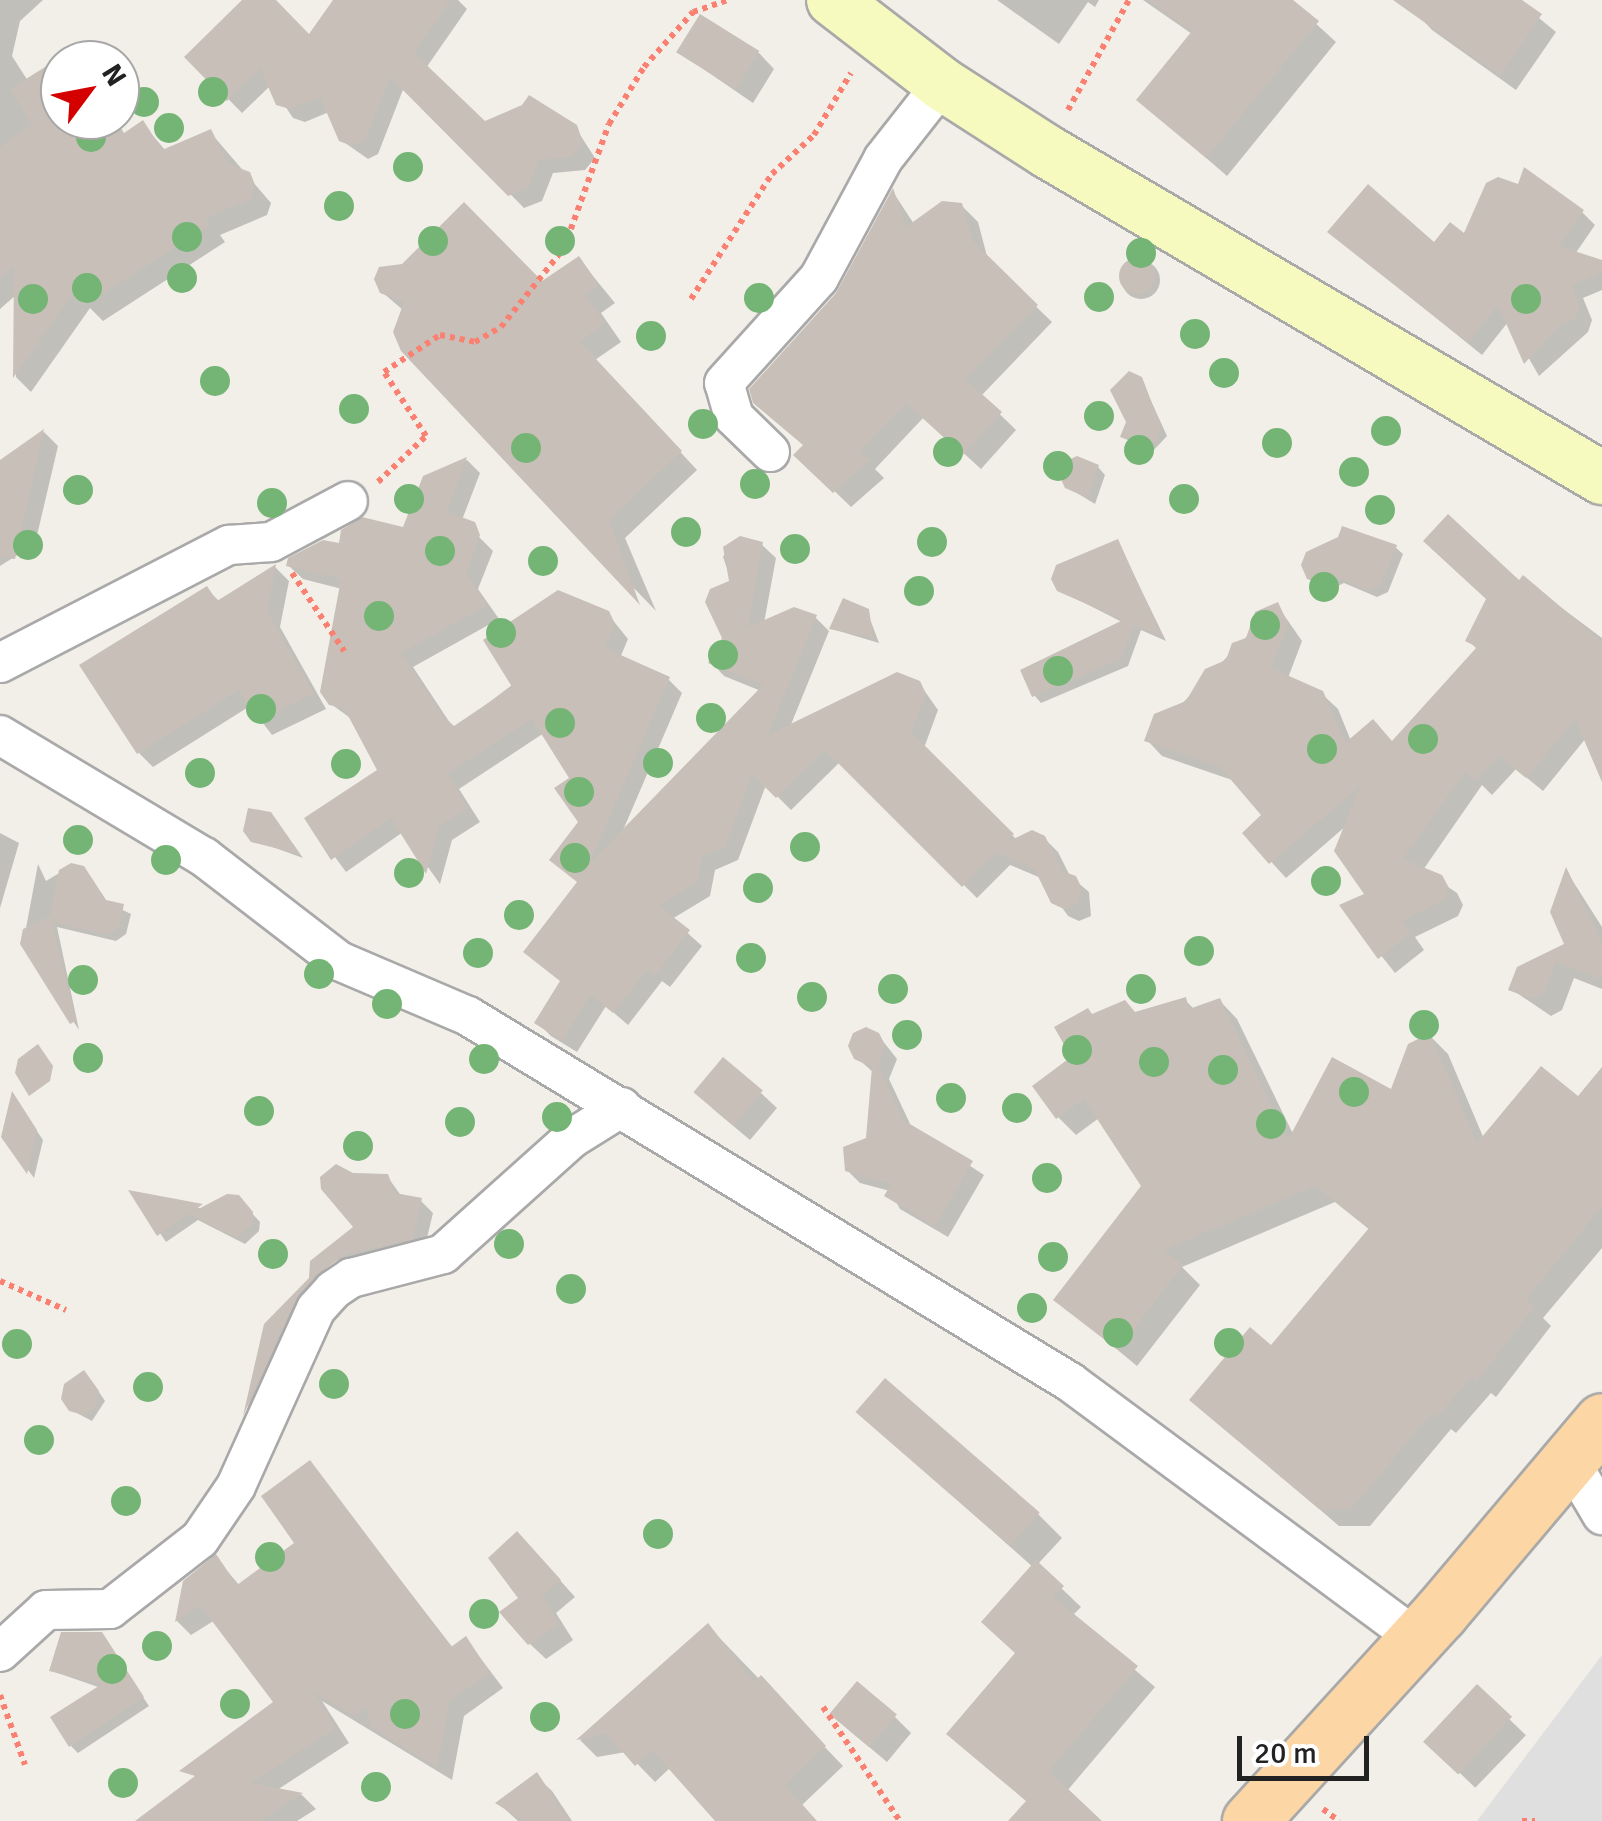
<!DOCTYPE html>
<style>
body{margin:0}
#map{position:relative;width:1602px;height:1821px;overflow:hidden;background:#f2efe9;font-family:Signika,sans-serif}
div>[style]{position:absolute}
.residential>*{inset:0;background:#e0dfdf}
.shadow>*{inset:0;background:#0003;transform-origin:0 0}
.round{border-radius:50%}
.building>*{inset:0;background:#c7bfb8;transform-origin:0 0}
.path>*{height:6px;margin-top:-3px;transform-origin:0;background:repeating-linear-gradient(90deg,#fa8072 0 5px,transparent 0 10px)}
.roads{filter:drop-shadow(2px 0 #a9a9a9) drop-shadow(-2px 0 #a9a9a9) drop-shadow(0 2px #a9a9a9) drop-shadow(0 -2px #a9a9a9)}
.street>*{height:38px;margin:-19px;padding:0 19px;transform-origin:19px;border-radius:19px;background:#fff}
.secondary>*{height:52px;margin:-26px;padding:0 26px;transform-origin:26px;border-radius:26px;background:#f7fabf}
.primary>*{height:55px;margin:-27.5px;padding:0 27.5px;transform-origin:27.5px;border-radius:27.5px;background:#fcd6a4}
.trees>*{width:30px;height:30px;margin:-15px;border-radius:50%;background:#74b475}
span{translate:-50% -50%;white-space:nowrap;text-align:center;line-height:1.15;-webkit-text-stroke:8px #fff;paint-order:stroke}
.north{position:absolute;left:40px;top:40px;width:100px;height:100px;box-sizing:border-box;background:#fff;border:2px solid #a7a7a7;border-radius:50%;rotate:58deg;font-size:28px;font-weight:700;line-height:40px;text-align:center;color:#222}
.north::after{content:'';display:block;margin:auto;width:35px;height:45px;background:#d40000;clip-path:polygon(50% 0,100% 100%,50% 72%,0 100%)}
.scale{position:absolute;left:1237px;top:1736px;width:132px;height:45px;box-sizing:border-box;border:5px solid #222;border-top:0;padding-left:12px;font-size:30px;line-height:35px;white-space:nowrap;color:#222;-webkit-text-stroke:8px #fff;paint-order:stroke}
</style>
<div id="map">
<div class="residential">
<div style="clip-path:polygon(1602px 1655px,1602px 1821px,1477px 1821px)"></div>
</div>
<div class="shadow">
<div style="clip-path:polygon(0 0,43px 0,20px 21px,12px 56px,28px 81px,60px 61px,60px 120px,107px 120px,120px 138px,142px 123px,166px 151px,210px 132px,271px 203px,267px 215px,220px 235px,225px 242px,103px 321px,90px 308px,31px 392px,16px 377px,16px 295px,0 309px)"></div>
<div style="clip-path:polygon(246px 0,273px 0,310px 38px,336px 0,458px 0,467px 9px,426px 68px,484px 124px,575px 127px,595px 158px,585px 170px,553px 173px,542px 201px,524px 208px,404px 87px,378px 154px,368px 159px,341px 140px,329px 112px,305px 122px,293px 118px,271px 85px,242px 113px,187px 57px)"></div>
<div style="clip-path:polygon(997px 0,1099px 0,1095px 7px,1088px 2px,1059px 44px)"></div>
<div style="clip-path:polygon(1143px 0,1290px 0,1336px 42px,1227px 176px,1139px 100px,1192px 34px)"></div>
<div style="clip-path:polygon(1427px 0,1517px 0,1556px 32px,1516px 90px,1432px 30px,1417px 14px)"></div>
<div style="clip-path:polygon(87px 44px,103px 60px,61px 60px)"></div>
<div style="clip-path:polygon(680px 53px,759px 53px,774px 69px,753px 103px)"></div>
<div style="clip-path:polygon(893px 192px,914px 224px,961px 205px,978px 222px,988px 260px,1052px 322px,981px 396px,1016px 430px,981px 469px,924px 417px,875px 469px,884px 478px,851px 507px,797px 455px,805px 447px,838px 294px)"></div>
<div style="clip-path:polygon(1582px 212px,1595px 225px,1575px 254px,1602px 263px,1602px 290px,1583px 298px,1592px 320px,1588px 332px,1539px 376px,1508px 322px,1482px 355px,1330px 232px,1434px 245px)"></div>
<div style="clip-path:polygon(579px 259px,615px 303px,601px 313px,621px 342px,595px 360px,697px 470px,625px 538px,656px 611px,404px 350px,404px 311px,382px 292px,404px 267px,542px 284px)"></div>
<div class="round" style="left:1122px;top:261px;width:38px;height:38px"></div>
<div style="clip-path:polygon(1141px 379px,1167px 436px,1152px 452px,1123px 437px)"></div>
<div style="clip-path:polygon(44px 432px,58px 446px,35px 544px,0 566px,0 464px)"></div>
<div style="clip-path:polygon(467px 460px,480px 473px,462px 520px,493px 551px,478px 589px,499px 619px,413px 667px,454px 729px,607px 613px,628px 639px,620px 658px,668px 679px,682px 693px,621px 835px,761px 691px,724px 676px,711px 662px,725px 638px,732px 582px,723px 557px,731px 542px,762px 545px,776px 558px,764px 623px,816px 618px,829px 631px,790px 727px,919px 683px,938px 710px,924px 748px,1017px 840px,1044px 838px,1058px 852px,1070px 876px,1089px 892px,1091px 916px,1079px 921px,1068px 916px,1041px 878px,1010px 865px,977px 898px,840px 762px,791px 810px,766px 785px,738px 860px,715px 870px,710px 896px,672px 919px,702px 946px,670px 987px,662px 981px,628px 1025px,606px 1006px,577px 1052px,551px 1036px,537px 1022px,562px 983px,579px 883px,553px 860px,581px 822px,572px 778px,544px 733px,459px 789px,480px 822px,452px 840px,440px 884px,403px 832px,346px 872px,307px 819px,381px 771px,353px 720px,331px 704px,342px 589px,303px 579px,289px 566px,405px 530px,425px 478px)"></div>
<div style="clip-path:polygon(1098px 467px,1105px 475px,1095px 504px,1067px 487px)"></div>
<div style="clip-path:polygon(1118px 542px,1166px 641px,1141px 630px,1128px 666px,1041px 703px,1034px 695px,1124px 623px,1059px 590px)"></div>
<div style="clip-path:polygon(1395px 547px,1403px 554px,1388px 592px,1377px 597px,1344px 583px,1329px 590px,1309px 577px)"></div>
<div style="clip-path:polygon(275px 567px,289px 581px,280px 627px,326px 709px,272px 735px,250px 706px,153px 767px,139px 753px,207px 589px,220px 602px)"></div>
<div style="clip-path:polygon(1523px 579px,1602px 638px,1602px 775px,1586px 738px,1543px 791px,1516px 769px,1492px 795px,1482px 785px,1423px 870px,1457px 893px,1463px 905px,1458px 916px,1415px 937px,1424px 950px,1395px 973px,1342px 906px,1368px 895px,1347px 825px,1286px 878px,1245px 833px,1265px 815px,1235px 781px,1162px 756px,1147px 740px,1277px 605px,1302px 641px,1288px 678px,1321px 693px,1338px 709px,1351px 741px,1393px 743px,1478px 650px,1468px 640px)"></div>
<div style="clip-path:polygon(867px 611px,879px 643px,832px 629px)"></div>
<div style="clip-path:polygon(278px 823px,303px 858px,253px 840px)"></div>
<div style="clip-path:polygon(0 833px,19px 843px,0 908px)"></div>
<div style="clip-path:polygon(38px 864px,46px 881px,71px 866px,83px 868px,108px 903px,131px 914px,126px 934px,116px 941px,57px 927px,79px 1030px,23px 944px)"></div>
<div style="clip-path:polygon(1567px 872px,1602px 927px,1602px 989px,1574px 978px,1562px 1010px,1551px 1016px,1511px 989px,1567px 946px)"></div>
<div style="clip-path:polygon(1185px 1000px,1195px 1010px,1220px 1001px,1237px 1019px,1294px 1136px,1392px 1092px,1430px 1036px,1448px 1054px,1484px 1139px,1578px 1099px,1602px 1071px,1602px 1248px,1543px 1318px,1551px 1326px,1496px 1397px,1491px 1393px,1456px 1433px,1451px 1429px,1370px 1526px,1339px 1526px,1192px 1400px,1272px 1348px,1370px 1230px,1335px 1202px,1182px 1267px,1200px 1285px,1137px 1366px,1056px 1299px,1144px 1186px,1099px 1118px,1076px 1135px,1058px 1117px,1075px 1058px,1093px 1016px,1136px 1014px)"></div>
<div style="clip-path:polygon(878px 1035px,897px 1059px,889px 1079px,912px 1128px,984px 1175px,948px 1237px,900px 1209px,890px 1191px,860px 1183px,847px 1170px,868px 1140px,874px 1073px,856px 1057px)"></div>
<div style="clip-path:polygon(761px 1093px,777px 1108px,750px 1140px,712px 1108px)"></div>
<div style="clip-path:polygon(13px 1096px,43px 1140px,34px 1178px,4px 1137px)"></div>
<div style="clip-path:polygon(evenodd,336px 1167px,352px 1176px,387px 1176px,402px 1197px,421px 1201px,433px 1213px,424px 1250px,358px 1266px,256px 1425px,246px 1415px,266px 1325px,357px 1228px,324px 1188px,336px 1167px,337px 1259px,340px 1262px,320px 1281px,320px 1274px,337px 1259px)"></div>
<div style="clip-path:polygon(133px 1193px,204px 1209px,238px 1198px,260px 1222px,259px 1231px,245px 1244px,198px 1220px,166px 1242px)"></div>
<div style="clip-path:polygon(91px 1380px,105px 1401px,92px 1421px,71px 1410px)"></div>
<div style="clip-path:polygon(858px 1412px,1038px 1514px,1062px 1538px,1037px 1565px,1081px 1607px,1072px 1616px,1155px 1687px,1067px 1791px,1099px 1821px,1011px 1821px,1028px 1803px,1017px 1654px,1033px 1567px)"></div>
<div style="clip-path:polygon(310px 1463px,453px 1648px,466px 1639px,503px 1688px,464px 1716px,452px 1780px,322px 1701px,349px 1743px,277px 1790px,302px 1795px,316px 1809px,297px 1821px,160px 1821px,277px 1702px,215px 1620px,191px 1635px,177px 1621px,185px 1582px,216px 1558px,240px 1586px,297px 1544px)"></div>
<div style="clip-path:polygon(533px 1550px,575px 1597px,556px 1613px,573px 1640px,546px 1659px,530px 1644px,522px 1599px)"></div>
<div style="clip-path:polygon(708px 1626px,843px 1766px,802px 1805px,816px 1821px,719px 1821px,671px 1767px,655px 1782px,626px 1752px,597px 1757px,580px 1740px)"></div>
<div style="clip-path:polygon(101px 1634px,149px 1706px,78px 1753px,71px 1746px,101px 1688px,52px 1671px)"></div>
<div style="left:1477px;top:1688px;width:68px;height:73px;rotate:44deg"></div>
<div style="clip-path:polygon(895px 1717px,911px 1733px,887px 1762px,849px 1730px)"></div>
<div style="clip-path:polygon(536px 1776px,552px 1791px,572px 1821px,518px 1821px,498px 1803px)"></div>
</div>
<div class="building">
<div style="clip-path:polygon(242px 0,276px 0,309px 34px,333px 0,451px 0,414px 53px,485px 121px,522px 105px,529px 95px,577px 125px,583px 143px,571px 157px,539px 160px,528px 188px,508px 196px,390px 77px,365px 141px,352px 146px,339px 141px,320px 97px,290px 109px,276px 105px,260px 68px,227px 101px,184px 57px)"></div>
<div style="clip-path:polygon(1148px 0,1293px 0,1319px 21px,1206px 158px,1136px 100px,1192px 31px)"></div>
<div style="clip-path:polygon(1393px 0,1522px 0,1542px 14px,1500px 76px)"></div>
<div style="left:700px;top:14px;width:70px;height:45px;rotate:32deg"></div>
<div style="clip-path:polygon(72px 50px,78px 60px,60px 60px,60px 120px,116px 120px,124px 133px,143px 120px,162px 150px,211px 129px,228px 164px,250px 172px,255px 185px,251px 199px,206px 218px,210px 225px,84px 306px,75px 291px,13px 378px,14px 267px,0 279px,0 147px,32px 124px,10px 89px)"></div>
<div style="clip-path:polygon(1524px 167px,1584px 210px,1559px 246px,1602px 260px,1602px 272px,1572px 285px,1580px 305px,1575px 319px,1560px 325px,1524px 364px,1498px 305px,1468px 343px,1327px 232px,1368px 184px,1434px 242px,1450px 222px,1464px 233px,1486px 183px,1498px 177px,1518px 184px)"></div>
<div style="clip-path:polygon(893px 188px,906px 227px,942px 201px,962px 203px,973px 241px,1038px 305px,965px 379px,1002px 412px,963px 455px,906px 403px,860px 451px,870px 460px,833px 493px,793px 455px,803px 445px,753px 403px,749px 389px,836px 293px)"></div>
<div style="clip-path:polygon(464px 202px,542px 281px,579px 256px,599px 285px,585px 295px,605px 323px,580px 342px,682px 451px,609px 520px,640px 605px,401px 351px,393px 332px,404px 302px,380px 293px,374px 279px,379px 267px,402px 264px)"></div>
<div class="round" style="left:1119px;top:258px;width:36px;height:36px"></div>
<div style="clip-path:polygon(1129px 371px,1142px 377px,1161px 427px,1156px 441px,1143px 446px,1120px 437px,1126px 422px,1110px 390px)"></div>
<div style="clip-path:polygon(44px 429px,15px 559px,0 557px,0 460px)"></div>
<div style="clip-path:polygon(1077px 456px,1099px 465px,1088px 498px,1065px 488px,1059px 475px,1064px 462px)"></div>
<div style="clip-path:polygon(467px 457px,447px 512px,475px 522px,480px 535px,466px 574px,488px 605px,401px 653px,443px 716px,454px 726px,512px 687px,483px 640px,558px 590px,609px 611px,615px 624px,605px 648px,670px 677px,589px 864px,763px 685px,708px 663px,722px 638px,705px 602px,710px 589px,729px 581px,723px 547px,740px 536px,763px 542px,748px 627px,794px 607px,817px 615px,768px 735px,897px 672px,920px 681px,926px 694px,911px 732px,1014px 834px,1005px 843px,1032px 830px,1045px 836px,1062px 871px,1076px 876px,1082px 889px,1077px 903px,1064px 909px,1051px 903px,1034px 868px,995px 853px,962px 887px,825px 750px,776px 798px,752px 774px,725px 847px,702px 856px,697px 882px,659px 906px,690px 930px,655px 976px,647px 970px,613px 1013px,591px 995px,562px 1041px,534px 1023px,560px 981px,523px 952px,577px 882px,549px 860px,578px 822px,554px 788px,569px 778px,532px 719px,447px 774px,468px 808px,439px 826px,426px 874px,391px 818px,331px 860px,304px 818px,377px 770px,344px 708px,329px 705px,320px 692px,341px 579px,286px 566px,288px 558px,323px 540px,339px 543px,341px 530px,362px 517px,403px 527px,423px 476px)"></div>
<div style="clip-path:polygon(1448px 514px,1519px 580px,1523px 575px,1602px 642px,1602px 782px,1575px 719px,1526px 778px,1499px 756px,1475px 781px,1465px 772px,1403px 859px,1442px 875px,1449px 888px,1443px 901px,1402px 921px,1411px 933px,1378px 959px,1339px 905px,1364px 894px,1334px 851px,1360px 786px,1269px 864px,1242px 833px,1261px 815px,1220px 767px,1144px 741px,1154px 714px,1186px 701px,1205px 669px,1226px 660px,1232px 643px,1246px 638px,1255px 612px,1278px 602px,1288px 624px,1271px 668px,1323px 691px,1345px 743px,1373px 719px,1392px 741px,1477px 647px,1465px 641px,1486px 599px,1423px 541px)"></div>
<div style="clip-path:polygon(1342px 526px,1397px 545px,1381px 585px,1368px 591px,1335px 577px,1320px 583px,1307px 579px,1301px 565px,1306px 552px,1338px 537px)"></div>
<div style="clip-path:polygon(1118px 539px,1162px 637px,1134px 625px,1121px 659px,1032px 697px,1020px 670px,1123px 620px,1057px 591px,1051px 579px,1056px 565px)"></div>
<div style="clip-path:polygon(276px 564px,267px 611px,314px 694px,256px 722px,239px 690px,137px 754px,79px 665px,207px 586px,217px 601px)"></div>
<div style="clip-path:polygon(843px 598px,869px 609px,873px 638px,829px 629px)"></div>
<div style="clip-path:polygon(248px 808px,271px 812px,300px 854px,251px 842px,243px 831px)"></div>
<div style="clip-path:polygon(71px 863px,84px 866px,106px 900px,124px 904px,119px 927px,108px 935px,52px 922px,76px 1021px,70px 1024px,20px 944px,23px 929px,50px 916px,59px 870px)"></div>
<div style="clip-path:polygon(1566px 867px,1602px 942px,1602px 980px,1556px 962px,1544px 993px,1532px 999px,1508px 990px,1517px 967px,1564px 944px,1550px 912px)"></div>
<div style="clip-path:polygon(1186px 997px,1189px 1009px,1220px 998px,1288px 1140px,1332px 1057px,1391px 1089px,1408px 1044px,1430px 1033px,1477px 1143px,1541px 1066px,1578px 1096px,1602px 1067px,1602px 1207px,1526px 1299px,1535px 1306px,1477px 1381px,1472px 1377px,1437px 1417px,1432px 1413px,1351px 1509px,1319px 1509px,1189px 1400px,1250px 1327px,1271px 1345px,1369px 1228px,1315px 1186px,1164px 1250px,1183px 1265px,1118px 1350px,1053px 1300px,1141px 1186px,1084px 1099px,1056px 1119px,1032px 1086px,1071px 1057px,1054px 1027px,1088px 1008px,1092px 1014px,1125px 1000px,1135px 1012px)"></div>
<div style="clip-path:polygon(866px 1027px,879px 1033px,885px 1045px,878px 1065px,903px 1120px,973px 1161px,935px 1226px,884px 1196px,891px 1184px,845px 1171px,843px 1147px,866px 1138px,872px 1067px,854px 1059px,848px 1046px,853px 1033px)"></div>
<div style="clip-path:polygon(38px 1044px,53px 1066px,50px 1081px,29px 1096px,15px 1073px,18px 1059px)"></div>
<div style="left:723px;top:1057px;width:52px;height:46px;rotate:40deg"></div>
<div style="clip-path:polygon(12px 1091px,37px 1130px,27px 1174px,1px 1137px)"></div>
<div style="clip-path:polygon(336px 1164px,353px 1173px,388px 1174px,395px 1193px,422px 1198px,413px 1239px,345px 1255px,316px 1275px,296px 1300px,243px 1416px,264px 1324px,309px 1278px,310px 1261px,353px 1227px,321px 1189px,320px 1177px)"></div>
<div style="clip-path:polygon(128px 1190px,203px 1204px,157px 1236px)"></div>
<div style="clip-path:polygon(227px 1194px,239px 1195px,253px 1212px,253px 1224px,236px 1238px,189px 1214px)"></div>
<div style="clip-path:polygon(84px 1370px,99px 1391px,96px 1406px,84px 1415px,69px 1411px,61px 1399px,64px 1384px)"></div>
<div style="left:885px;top:1378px;width:205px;height:45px;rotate:41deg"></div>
<div style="clip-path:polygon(310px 1460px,451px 1647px,466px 1636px,490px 1673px,450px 1701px,437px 1768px,370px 1726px,367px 1708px,354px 1716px,314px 1692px,336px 1728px,251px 1783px,303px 1793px,260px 1821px,135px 1821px,195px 1776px,179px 1771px,273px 1702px,200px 1605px,175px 1622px,183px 1581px,216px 1554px,237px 1585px,294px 1543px,261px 1496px)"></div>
<div style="clip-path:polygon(517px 1531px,561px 1580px,542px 1596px,559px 1624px,528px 1645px,499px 1612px,518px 1598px,488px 1558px)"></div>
<div style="clip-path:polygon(1036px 1560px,1064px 1586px,1053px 1597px,1138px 1666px,1049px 1771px,1102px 1821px,1008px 1821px,1026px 1801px,946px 1734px,1015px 1653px,981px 1622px)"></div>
<div style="clip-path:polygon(708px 1623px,754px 1682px,761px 1675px,826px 1746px,785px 1785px,817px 1821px,715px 1821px,652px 1750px,635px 1766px,607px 1734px,576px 1740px)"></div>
<div style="clip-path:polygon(61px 1632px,102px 1632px,144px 1697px,69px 1747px,50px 1717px,102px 1684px,49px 1671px)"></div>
<div style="left:857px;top:1681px;width:52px;height:43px;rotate:40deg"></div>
<div style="left:1477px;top:1684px;width:48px;height:79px;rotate:43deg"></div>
<div style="clip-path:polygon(537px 1772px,569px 1821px,524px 1821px,495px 1803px)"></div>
</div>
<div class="path">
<div style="left:1068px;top:110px;width:126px;rotate:-61deg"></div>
<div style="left:691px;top:299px;width:149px;rotate:-57.1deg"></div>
<div style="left:772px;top:174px;width:57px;rotate:-42.9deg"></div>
<div style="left:814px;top:135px;width:72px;rotate:-59.2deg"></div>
<div style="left:378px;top:482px;width:66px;rotate:-43.8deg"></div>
<div style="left:426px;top:436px;width:77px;rotate:-123.3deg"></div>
<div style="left:384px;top:372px;width:67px;rotate:-33.5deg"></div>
<div style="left:440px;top:335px;width:36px;rotate:11deg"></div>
<div style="left:475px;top:342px;width:30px;rotate:-30deg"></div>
<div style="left:501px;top:327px;width:101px;rotate:-51.4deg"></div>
<div style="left:564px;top:248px;width:132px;rotate:-70.1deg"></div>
<div style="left:609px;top:124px;width:67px;rotate:-58.4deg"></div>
<div style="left:644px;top:67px;width:74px;rotate:-48.3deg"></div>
<div style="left:693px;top:12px;width:37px;rotate:-19deg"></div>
<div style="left:292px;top:573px;width:94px;rotate:56.3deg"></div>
<div style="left:0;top:1281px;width:72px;rotate:23.7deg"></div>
<div style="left:0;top:1695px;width:74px;rotate:70.3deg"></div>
<div style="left:823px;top:1707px;width:138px;rotate:56deg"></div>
<div style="left:1323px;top:1809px;width:20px;rotate:37deg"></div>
<div style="left:1522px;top:1821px;width:13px"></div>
</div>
<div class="roads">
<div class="street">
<div style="left:770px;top:452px;width:50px;rotate:-135.8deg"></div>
<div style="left:734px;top:417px;width:35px;rotate:-106deg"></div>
<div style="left:724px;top:383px;width:142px;rotate:-47.9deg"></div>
<div style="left:819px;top:278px;width:135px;rotate:-61.7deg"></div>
<div style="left:883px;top:159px;width:95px;rotate:-51.8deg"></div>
<div style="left:0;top:663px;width:258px;rotate:-27.3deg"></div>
<div style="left:229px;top:545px;width:42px;rotate:-4.1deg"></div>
<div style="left:271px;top:542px;width:87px;rotate:-28deg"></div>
<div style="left:0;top:735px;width:238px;rotate:30.9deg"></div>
<div style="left:204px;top:857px;width:170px;rotate:37.6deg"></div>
<div style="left:339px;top:961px;width:140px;rotate:23.1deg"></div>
<div style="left:468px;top:1016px;width:705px;rotate:31.3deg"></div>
<div style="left:1070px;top:1382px;width:432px;rotate:36.5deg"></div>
<div style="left:1570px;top:1461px;width:63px;rotate:59.3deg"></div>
<div style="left:0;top:1652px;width:62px;rotate:-42.4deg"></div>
<div style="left:46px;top:1610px;width:64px;rotate:-0.9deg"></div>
<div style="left:110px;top:1609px;width:114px;rotate:-37.9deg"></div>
<div style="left:200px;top:1539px;width:64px;rotate:-55.8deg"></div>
<div style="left:236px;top:1486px;width:194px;rotate:-65.7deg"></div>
<div style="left:316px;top:1309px;width:25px;rotate:-48deg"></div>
<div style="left:333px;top:1290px;width:22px;rotate:-34deg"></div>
<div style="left:351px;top:1278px;width:95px;rotate:-14.6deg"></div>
<div style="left:443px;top:1254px;width:172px;rotate:-41.9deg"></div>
<div style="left:571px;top:1139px;width:60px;rotate:-32.1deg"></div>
</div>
<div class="secondary">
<div style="left:833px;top:0;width:138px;rotate:37.6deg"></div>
<div style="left:942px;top:84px;width:126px;rotate:32.7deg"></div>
<div style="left:1048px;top:152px;width:643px;rotate:30.47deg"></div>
</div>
<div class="primary">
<div style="left:1250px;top:1821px;width:282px;rotate:-47.6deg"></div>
<div style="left:1440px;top:1613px;width:251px;rotate:-49.8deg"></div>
</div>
</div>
<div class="trees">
<div style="left:213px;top:92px"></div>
<div style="left:144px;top:102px"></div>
<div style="left:169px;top:128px"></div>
<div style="left:91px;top:137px"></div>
<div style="left:408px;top:167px"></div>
<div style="left:339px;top:206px"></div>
<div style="left:187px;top:237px"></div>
<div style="left:433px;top:241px"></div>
<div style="left:560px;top:241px"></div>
<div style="left:1141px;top:253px"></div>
<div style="left:182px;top:278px"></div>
<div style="left:87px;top:288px"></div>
<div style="left:1099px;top:297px"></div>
<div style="left:759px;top:298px"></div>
<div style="left:33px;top:299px"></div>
<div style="left:1526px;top:299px"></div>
<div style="left:1195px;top:334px"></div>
<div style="left:651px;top:336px"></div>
<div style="left:1224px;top:373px"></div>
<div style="left:215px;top:381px"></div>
<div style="left:354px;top:409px"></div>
<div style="left:1099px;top:416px"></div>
<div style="left:703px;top:424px"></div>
<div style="left:1386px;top:431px"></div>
<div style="left:1277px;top:443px"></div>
<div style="left:526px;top:448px"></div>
<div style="left:1139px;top:450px"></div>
<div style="left:948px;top:452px"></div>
<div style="left:1058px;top:466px"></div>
<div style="left:1354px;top:472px"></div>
<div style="left:755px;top:484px"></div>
<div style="left:78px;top:490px"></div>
<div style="left:409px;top:499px"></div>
<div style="left:1184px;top:499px"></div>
<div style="left:272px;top:503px"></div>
<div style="left:1380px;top:510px"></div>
<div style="left:686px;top:532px"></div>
<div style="left:932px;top:542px"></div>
<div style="left:28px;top:545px"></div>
<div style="left:795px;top:549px"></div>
<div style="left:440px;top:551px"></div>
<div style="left:543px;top:561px"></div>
<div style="left:1324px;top:587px"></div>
<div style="left:919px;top:591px"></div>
<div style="left:379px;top:616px"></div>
<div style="left:1265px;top:625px"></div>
<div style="left:501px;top:633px"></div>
<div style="left:723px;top:655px"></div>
<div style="left:1058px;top:671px"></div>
<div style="left:261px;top:709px"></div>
<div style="left:711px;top:718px"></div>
<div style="left:560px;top:723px"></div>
<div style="left:1423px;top:739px"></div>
<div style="left:1322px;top:749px"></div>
<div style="left:658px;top:763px"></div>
<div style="left:346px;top:764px"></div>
<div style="left:200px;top:773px"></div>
<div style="left:579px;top:792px"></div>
<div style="left:78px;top:840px"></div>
<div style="left:805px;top:847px"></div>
<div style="left:575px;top:858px"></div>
<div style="left:166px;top:860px"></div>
<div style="left:409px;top:873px"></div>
<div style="left:1326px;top:881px"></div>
<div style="left:758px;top:888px"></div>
<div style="left:519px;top:915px"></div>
<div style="left:1199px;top:951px"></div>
<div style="left:478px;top:953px"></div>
<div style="left:751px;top:958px"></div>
<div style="left:319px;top:974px"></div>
<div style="left:83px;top:980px"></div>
<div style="left:893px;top:989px"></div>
<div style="left:1141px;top:989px"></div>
<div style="left:812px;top:997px"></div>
<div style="left:387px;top:1004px"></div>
<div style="left:1424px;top:1025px"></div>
<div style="left:907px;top:1035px"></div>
<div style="left:1077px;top:1050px"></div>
<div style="left:88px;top:1058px"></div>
<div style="left:484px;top:1059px"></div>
<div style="left:1154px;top:1062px"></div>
<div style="left:1223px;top:1070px"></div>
<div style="left:1354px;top:1092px"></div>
<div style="left:951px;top:1098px"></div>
<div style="left:1017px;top:1108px"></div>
<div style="left:259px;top:1111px"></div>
<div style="left:557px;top:1117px"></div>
<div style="left:460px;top:1122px"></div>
<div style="left:1271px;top:1124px"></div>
<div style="left:358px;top:1146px"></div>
<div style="left:1047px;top:1178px"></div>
<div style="left:509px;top:1244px"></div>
<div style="left:273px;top:1254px"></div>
<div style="left:1053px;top:1257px"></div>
<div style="left:571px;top:1289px"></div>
<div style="left:1032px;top:1308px"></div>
<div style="left:1118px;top:1333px"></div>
<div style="left:1229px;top:1343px"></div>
<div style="left:17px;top:1344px"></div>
<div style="left:334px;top:1384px"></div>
<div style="left:148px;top:1387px"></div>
<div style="left:39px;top:1440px"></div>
<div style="left:126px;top:1501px"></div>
<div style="left:658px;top:1534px"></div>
<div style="left:270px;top:1557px"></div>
<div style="left:484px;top:1614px"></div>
<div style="left:157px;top:1646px"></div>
<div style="left:112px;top:1669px"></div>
<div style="left:235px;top:1704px"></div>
<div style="left:405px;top:1714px"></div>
<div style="left:545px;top:1717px"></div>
<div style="left:123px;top:1783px"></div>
<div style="left:376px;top:1787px"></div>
</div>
<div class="north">N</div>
<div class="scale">20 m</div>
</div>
